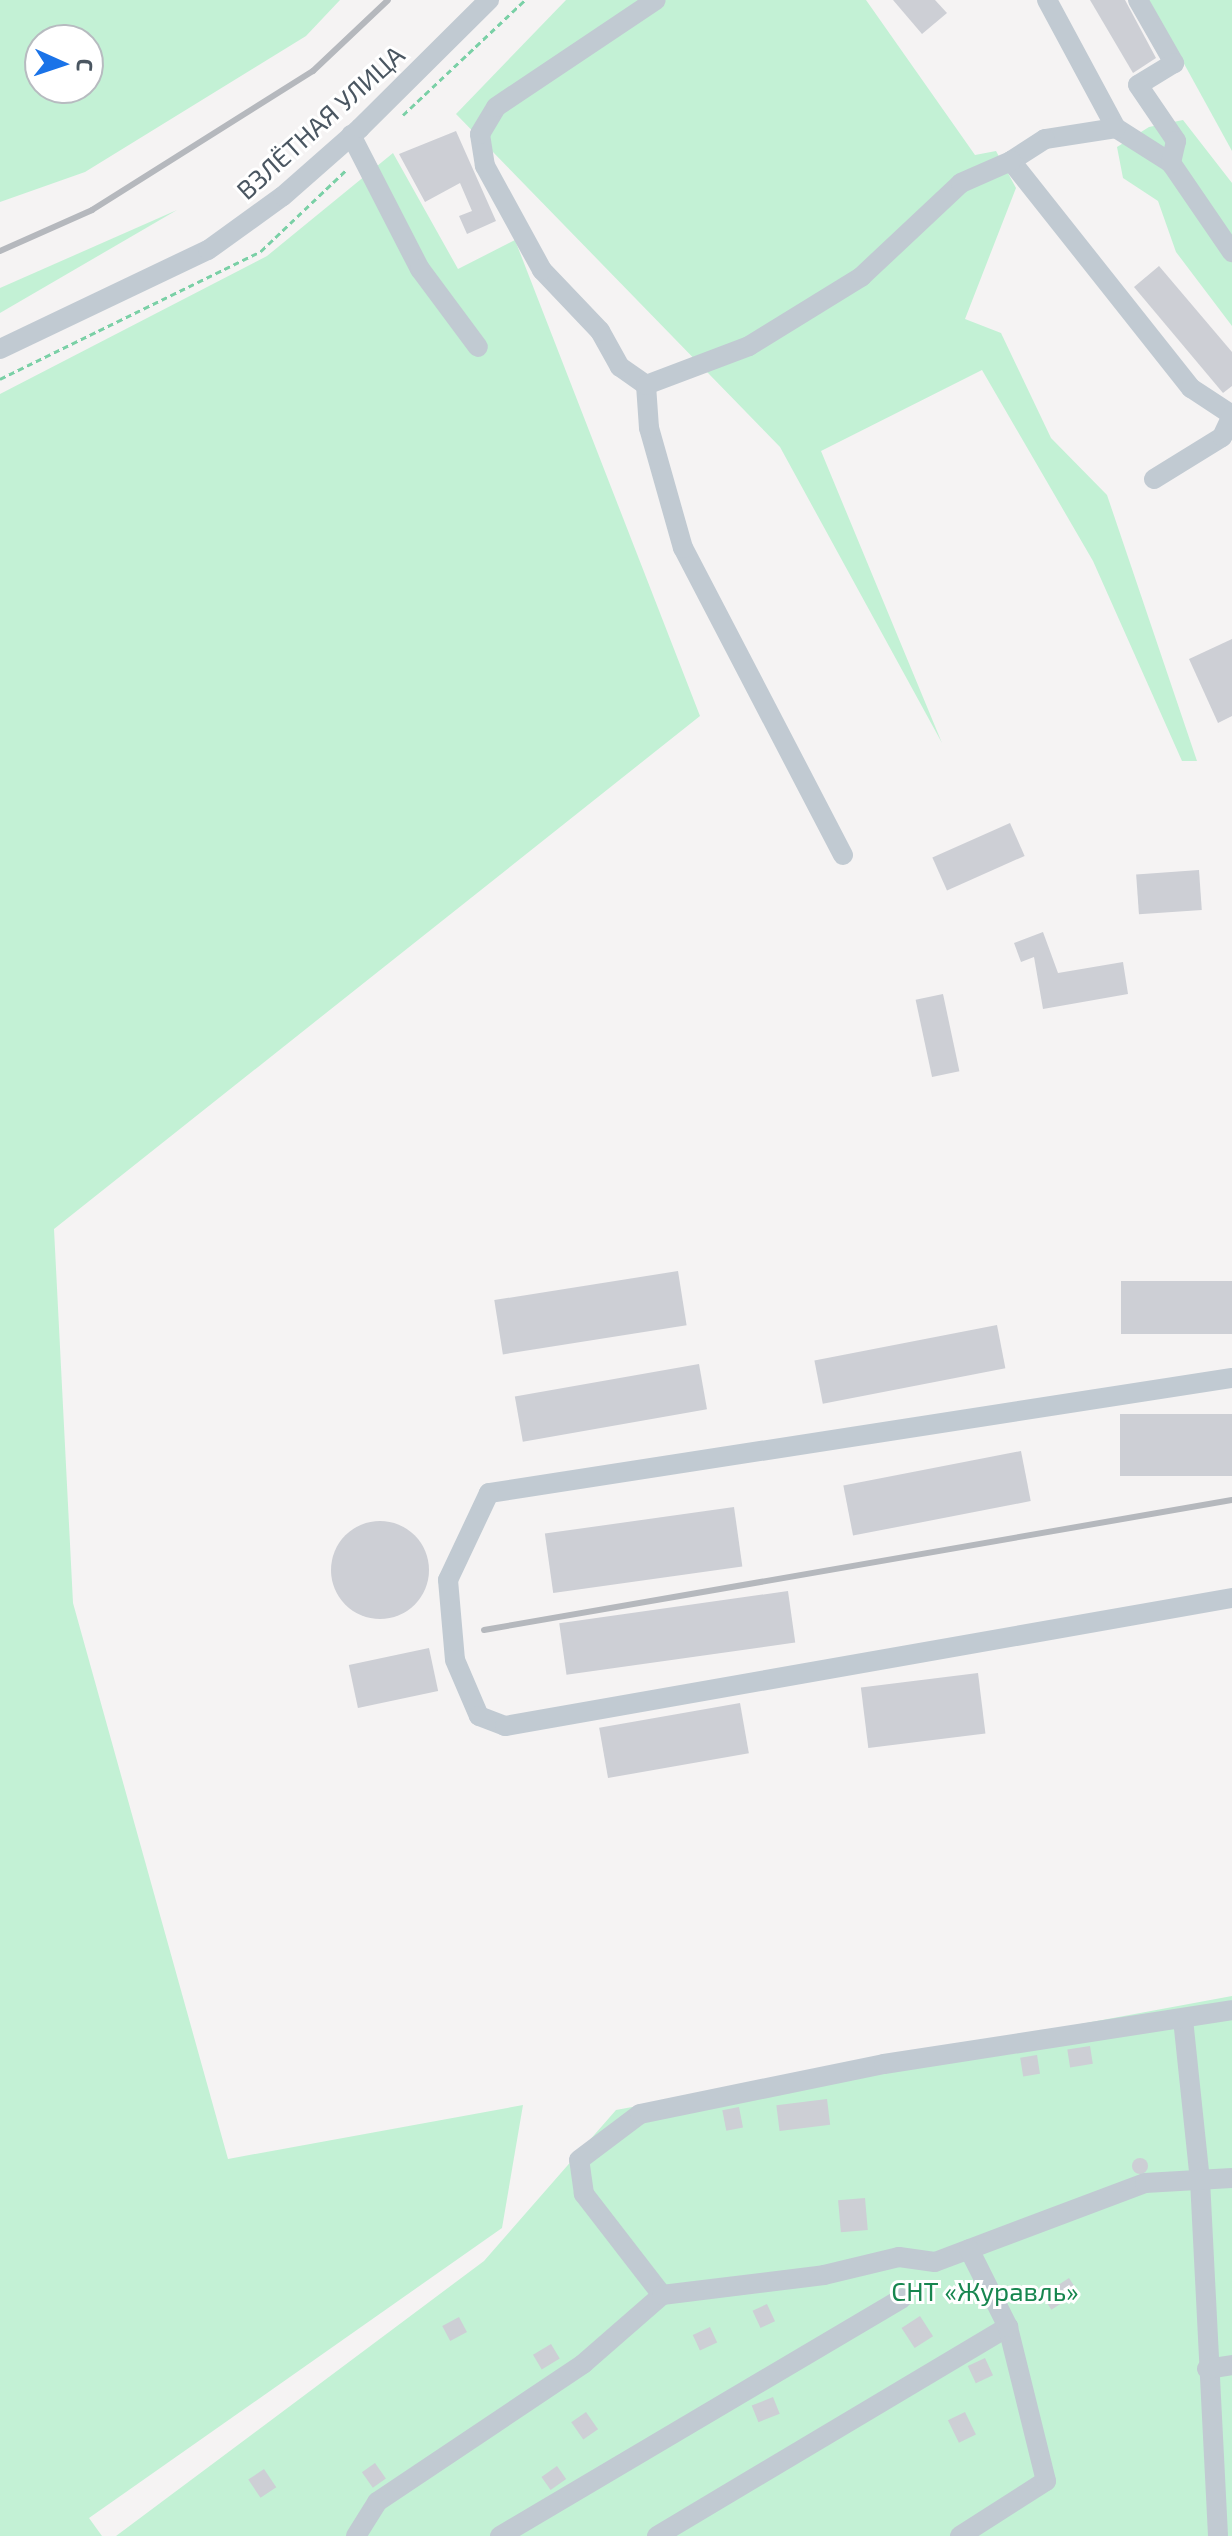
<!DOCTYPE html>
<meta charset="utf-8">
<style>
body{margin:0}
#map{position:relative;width:1232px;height:2536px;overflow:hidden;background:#f5f3f3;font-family:"Exo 2",sans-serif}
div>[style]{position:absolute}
.green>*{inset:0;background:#c3f1d5}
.building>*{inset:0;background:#cdcfd5;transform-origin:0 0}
.round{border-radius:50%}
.path>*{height:3px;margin-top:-1.5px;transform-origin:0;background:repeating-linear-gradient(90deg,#7ad0a6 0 6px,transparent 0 10px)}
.minor>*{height:20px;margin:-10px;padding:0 10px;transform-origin:10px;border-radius:10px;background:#c1cad2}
.rail>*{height:6px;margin:-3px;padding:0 3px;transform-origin:3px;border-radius:3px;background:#b5b8bd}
span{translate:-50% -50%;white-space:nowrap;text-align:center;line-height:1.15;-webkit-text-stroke:6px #fff;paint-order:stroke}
.street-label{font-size:26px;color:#4a5661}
.park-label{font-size:26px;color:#17864f}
.north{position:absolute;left:24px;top:24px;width:80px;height:80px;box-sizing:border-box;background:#fff;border:2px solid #b7bbc0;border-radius:50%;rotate:93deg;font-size:22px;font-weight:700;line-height:32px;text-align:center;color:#4a5661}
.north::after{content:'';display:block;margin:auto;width:28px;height:36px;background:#1a73e8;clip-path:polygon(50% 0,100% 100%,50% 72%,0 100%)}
</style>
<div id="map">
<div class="green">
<div style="clip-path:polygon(evenodd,0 0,340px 0,306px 36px,85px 172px,0 202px,0 0,40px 40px,88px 40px,88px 88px,40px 88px,40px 40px)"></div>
<div style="clip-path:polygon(566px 0,866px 0,975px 155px,996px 151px,1016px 188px,965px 319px,1001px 333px,1051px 438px,1107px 495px,1197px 761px,1182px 761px,1093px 561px,982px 370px,821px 451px,942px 743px,780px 447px,456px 114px)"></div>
<div style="clip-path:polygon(1149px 0,1232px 0,1232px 151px)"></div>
<div style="clip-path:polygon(1183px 120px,1232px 183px,1232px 326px,1176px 252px,1158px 201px,1123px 178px,1117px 147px,1149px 127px)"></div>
<div style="clip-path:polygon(393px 153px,458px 269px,515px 240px,700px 716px,54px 1229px,73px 1603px,228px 2159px,523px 2105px,502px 2228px,89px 2518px,102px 2536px,0 2536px,0 394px,267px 256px)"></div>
<div style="clip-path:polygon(177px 210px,0 313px,0 288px)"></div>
<div style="clip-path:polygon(1232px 1996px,1232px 2536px,116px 2536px,484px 2261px,616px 2110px)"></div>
</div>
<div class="building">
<div style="clip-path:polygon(893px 0,935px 0,947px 13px,922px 34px)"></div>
<div style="clip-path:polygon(1090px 0,1125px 0,1156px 58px,1133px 73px)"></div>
<div style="clip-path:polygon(456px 131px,496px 221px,467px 234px,459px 216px,472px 211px,460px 183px,425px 202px,399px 154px)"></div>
<div style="clip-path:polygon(1159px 266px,1232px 352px,1232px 386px,1223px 393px,1134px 287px)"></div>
<div style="clip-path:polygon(1232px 639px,1232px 716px,1218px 723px,1189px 659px)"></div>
<div style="left:1010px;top:823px;width:36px;height:85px;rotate:66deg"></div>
<div style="left:1199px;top:870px;width:40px;height:63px;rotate:86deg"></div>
<div style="clip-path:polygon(1043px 932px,1058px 973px,1123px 962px,1128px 994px,1043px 1009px,1034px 957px,1021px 962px,1014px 943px)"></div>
<div style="left:943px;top:994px;width:79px;height:28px;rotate:78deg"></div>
<div style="left:678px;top:1271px;width:55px;height:186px;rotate:81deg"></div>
<div style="left:1232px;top:1281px;width:53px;height:111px;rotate:90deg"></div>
<div style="left:997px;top:1325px;width:44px;height:186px;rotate:79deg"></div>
<div style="left:699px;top:1364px;width:46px;height:187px;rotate:80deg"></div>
<div style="left:1232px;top:1414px;width:62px;height:112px;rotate:90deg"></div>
<div style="left:1021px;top:1451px;width:51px;height:181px;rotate:79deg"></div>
<div style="left:734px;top:1507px;width:60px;height:191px;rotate:82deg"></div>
<div class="round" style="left:331px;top:1521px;width:98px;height:98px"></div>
<div style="left:788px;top:1591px;width:52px;height:231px;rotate:82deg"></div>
<div style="left:429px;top:1648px;width:44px;height:82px;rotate:78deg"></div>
<div style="left:978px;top:1673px;width:61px;height:118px;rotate:83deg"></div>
<div style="left:740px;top:1703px;width:51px;height:143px;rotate:80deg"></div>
<div style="left:1090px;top:2046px;width:18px;height:23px;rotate:81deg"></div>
<div style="left:1037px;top:2055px;width:19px;height:17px;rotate:81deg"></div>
<div style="left:827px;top:2099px;width:26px;height:51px;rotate:83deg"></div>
<div style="left:739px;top:2107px;width:21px;height:17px;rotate:79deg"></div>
<div class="round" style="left:1132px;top:2158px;width:16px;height:16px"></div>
<div style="left:865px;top:2198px;width:32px;height:27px;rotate:85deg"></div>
<div style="left:1069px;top:2278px;width:17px;height:32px;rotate:57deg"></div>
<div style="left:767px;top:2304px;width:19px;height:16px;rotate:65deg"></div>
<div style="left:920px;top:2316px;width:24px;height:22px;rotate:57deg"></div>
<div style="left:459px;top:2317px;width:17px;height:19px;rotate:62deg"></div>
<div style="left:710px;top:2327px;width:17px;height:19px;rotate:65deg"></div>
<div style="left:551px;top:2344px;width:17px;height:21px;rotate:59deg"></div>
<div style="left:985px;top:2358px;width:19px;height:19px;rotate:65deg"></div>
<div style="left:773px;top:2397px;width:18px;height:23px;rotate:68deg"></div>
<div style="left:586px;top:2412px;width:21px;height:18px;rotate:55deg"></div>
<div style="left:965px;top:2412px;width:25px;height:19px;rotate:64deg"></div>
<div style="left:375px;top:2463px;width:19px;height:16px;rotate:55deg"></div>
<div style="left:557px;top:2466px;width:16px;height:19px;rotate:55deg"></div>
<div style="left:264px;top:2469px;width:22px;height:19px;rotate:56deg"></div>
</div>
<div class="path">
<div style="left:403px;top:115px;width:168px;rotate:-43.3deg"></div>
<div style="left:0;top:379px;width:291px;rotate:-26.1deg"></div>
<div style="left:261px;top:251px;width:117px;rotate:-43.6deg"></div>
</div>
<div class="minor">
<div style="left:1047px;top:0;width:145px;rotate:61.7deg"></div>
<div style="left:1116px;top:128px;width:65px;rotate:32.5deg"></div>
<div style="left:1171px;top:163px;width:108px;rotate:55.6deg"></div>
<div style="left:1138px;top:0;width:73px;rotate:60.3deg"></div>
<div style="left:1174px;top:63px;width:42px;rotate:148.6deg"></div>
<div style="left:1138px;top:85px;width:68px;rotate:55.8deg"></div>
<div style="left:1176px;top:141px;width:23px;rotate:103deg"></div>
<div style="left:1116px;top:128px;width:72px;rotate:171.2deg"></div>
<div style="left:1045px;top:139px;width:40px;rotate:147.1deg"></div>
<div style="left:1011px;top:161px;width:290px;rotate:51.6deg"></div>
<div style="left:1191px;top:388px;width:49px;rotate:33.4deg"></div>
<div style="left:351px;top:135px;width:151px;rotate:62.8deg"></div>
<div style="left:420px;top:269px;width:97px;rotate:53.4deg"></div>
<div style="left:0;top:349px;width:230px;rotate:-25.5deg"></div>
<div style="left:208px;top:250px;width:92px;rotate:-35.8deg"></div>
<div style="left:283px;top:196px;width:103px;rotate:-41.4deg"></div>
<div style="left:360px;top:128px;width:182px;rotate:-44.8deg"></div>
<div style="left:646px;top:385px;width:32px;rotate:-145deg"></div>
<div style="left:620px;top:367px;width:41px;rotate:-119.1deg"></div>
<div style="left:600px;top:331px;width:84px;rotate:-133.6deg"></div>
<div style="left:542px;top:270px;width:119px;rotate:-118.7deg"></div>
<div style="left:485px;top:166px;width:32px;rotate:-99deg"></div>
<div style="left:480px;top:134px;width:31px;rotate:-59deg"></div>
<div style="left:496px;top:107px;width:192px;rotate:-33.8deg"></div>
<div style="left:1154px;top:479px;width:80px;rotate:-31.7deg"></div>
<div style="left:1222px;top:437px;width:23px;rotate:-65deg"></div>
<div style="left:843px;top:855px;width:346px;rotate:-117.5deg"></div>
<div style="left:683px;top:548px;width:125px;rotate:-105.8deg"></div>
<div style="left:649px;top:428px;width:43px;rotate:-94deg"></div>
<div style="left:646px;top:385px;width:110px;rotate:-20.7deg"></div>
<div style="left:749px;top:346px;width:132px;rotate:-31.6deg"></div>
<div style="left:861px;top:277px;width:137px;rotate:-43.2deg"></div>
<div style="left:961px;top:183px;width:55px;rotate:-23.7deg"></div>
<div style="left:1232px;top:1378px;width:752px;rotate:171.2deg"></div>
<div style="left:489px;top:1493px;width:96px;rotate:115.2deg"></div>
<div style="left:448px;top:1580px;width:80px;rotate:85deg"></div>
<div style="left:455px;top:1660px;width:61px;rotate:66.8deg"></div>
<div style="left:479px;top:1716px;width:28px;rotate:21deg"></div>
<div style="left:505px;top:1726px;width:738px;rotate:-9.99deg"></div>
<div style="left:1183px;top:2019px;width:162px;rotate:84deg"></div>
<div style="left:1200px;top:2180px;width:356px;rotate:87.1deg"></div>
<div style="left:662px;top:2295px;width:128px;rotate:-127.7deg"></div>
<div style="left:584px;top:2194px;width:34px;rotate:-98deg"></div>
<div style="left:579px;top:2160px;width:76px;rotate:-37deg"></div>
<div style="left:640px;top:2114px;width:249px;rotate:-11.6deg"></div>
<div style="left:884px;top:2064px;width:352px;rotate:-8.8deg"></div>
<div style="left:1207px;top:2369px;width:25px;rotate:-9deg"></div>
<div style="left:356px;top:2536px;width:40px;rotate:-58deg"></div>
<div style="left:377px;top:2502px;width:248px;rotate:-33.8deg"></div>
<div style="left:583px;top:2364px;width:105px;rotate:-41.1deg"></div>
<div style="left:662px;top:2295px;width:163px;rotate:-7deg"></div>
<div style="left:824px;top:2275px;width:77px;rotate:-13.5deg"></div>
<div style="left:899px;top:2257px;width:36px;rotate:8deg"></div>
<div style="left:935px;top:2262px;width:224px;rotate:-20.6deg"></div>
<div style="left:1145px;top:2183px;width:87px;rotate:-3.3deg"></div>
<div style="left:500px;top:2536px;width:467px;rotate:-30.6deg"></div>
<div style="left:657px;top:2536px;width:409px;rotate:-30.8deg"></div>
<div style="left:960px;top:2536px;width:102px;rotate:-32.6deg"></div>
<div style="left:1046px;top:2481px;width:159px;rotate:-103.9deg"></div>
<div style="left:1008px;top:2327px;width:87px;rotate:-116.6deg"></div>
</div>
<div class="rail">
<div style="left:0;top:251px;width:101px;rotate:-24deg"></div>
<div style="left:92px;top:210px;width:261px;rotate:-32.2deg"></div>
<div style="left:313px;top:71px;width:103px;rotate:-43.4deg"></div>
<div style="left:484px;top:1630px;width:759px;rotate:-9.86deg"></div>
</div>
<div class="street-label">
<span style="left:320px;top:122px;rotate:-42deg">ВЗЛЁТНАЯ УЛИЦА</span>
</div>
<div class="park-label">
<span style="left:985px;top:2291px">СНТ «Журавль»</span>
</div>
<div class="north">С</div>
</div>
